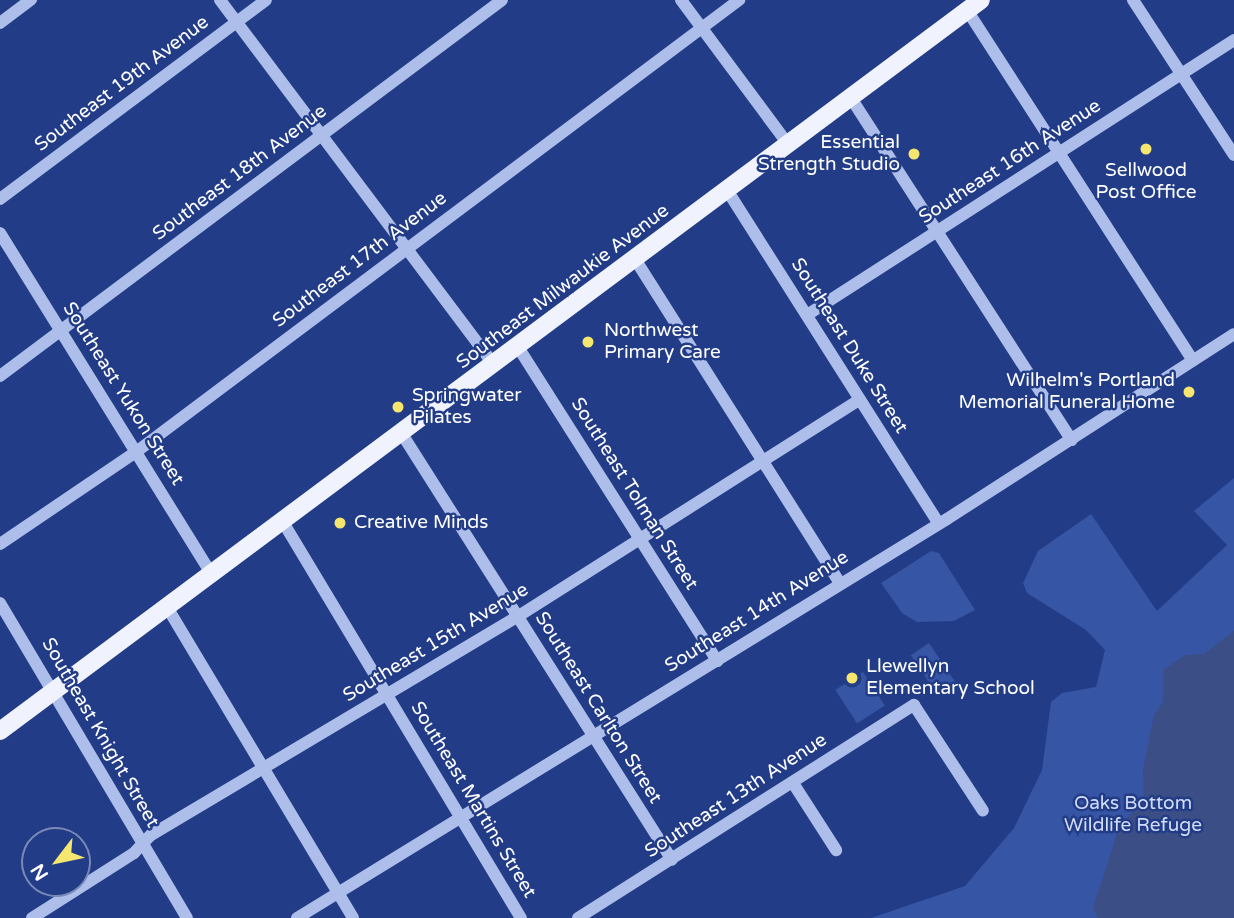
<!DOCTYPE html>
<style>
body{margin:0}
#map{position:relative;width:1234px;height:918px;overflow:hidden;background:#223c87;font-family:"Varela Round",sans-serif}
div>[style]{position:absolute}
.green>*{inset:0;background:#3655a4;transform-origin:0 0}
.water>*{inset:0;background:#3b4e85}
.minor>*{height:12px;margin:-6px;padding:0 6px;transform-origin:6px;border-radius:6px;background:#adbeea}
.major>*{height:18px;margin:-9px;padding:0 9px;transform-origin:9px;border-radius:9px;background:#f0f3fe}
.dots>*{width:19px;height:19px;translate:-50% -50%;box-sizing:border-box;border:4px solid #223c87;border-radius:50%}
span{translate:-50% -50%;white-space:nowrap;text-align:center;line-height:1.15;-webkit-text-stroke:5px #223c87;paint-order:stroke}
.street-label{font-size:19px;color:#fff}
.poi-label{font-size:19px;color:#fff}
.right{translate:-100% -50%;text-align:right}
.left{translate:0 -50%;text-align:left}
.park-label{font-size:19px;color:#d1dcf7}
.north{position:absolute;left:21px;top:827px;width:70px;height:70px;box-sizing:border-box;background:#223c87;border:2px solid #7a8ab7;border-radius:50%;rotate:238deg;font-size:19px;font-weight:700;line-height:28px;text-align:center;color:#fff}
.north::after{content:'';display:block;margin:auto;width:24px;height:32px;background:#f5e66f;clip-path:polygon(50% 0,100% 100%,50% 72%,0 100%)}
</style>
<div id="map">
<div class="green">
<div style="clip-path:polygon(1234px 478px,1234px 918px,871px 918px,965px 886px,1014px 828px,1042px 770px,1051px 702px,1062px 693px,1096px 687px,1105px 650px,1086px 630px,1027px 593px,1023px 583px,1038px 551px,1091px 514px,1157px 611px,1227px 545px,1194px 511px)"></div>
<div style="clip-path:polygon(931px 551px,939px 553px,975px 610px,954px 621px,917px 622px,902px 613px,881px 583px)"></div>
<div style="left:929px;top:643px;width:50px;height:22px;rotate:56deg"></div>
<div style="left:863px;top:672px;width:40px;height:33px;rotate:57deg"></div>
</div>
<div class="water">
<div style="clip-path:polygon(1234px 631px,1234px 918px,1098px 918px,1093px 908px,1119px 828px,1144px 798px,1143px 770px,1154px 715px,1163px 702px,1164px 669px,1186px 655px,1204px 654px)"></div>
</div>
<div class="minor">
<div style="left:220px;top:0;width:456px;rotate:53.1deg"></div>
<div style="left:681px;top:0;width:179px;rotate:53.4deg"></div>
<div style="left:1133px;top:0;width:185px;rotate:56.9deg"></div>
<div style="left:967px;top:10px;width:417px;rotate:57.2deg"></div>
<div style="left:0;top:23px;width:39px;rotate:-37deg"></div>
<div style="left:851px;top:98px;width:407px;rotate:57.2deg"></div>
<div style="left:727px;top:190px;width:393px;rotate:57.6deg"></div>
<div style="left:0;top:199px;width:332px;rotate:-36.8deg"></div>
<div style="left:0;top:233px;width:402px;rotate:58.2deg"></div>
<div style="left:635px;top:259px;width:383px;rotate:57.7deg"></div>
<div style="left:807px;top:315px;width:508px;rotate:-32.78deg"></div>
<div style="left:518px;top:347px;width:372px;rotate:57.6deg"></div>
<div style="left:0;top:376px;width:627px;rotate:-36.83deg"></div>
<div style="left:402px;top:434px;width:504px;rotate:57.63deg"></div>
<div style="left:283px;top:522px;width:462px;rotate:59deg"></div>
<div style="left:0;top:544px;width:164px;rotate:-34.1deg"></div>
<div style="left:136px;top:452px;width:754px;rotate:-36.85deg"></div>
<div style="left:0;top:603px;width:366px;rotate:59.3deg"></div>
<div style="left:167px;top:607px;width:362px;rotate:59.1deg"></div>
<div style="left:793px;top:783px;width:80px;rotate:57.3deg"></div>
<div style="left:32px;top:918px;width:121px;rotate:-32.5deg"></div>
<div style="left:134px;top:853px;width:25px;rotate:-47deg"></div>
<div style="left:151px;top:835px;width:426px;rotate:-30.8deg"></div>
<div style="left:517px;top:617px;width:406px;rotate:-32.4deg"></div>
<div style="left:297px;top:918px;width:763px;rotate:-31.54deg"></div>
<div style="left:947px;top:519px;width:341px;rotate:-32.8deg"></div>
<div style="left:578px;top:918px;width:398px;rotate:-32.4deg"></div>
<div style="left:914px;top:705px;width:126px;rotate:56.9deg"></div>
</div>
<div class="major">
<div style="left:0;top:731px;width:1223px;rotate:-36.69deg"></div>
</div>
<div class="dots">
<div style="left:1146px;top:149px;background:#f5e66f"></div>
<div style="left:914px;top:154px;background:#f5e66f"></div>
<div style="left:588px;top:342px;background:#f5e66f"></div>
<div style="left:1189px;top:392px;background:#f5e66f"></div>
<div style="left:398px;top:407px;background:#f5e66f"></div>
<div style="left:340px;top:523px;background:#f5e66f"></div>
<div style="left:852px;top:678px;background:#f5e66f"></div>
</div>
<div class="street-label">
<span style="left:122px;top:84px;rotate:-37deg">Southeast 19th Avenue</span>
<span style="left:1010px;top:162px;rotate:-33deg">Southeast 16th Avenue</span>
<span style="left:240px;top:173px;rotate:-37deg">Southeast 18th Avenue</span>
<span style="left:360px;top:260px;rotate:-37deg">Southeast 17th Avenue</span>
<span style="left:563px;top:287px;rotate:-37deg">Southeast Milwaukie Avenue</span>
<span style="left:849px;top:346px;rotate:58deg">Southeast Duke Street</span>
<span style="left:123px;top:394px;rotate:58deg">Southeast Yukon Street</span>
<span style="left:634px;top:494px;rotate:58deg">Southeast Tolman Street</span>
<span style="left:757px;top:612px;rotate:-32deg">Southeast 14th Avenue</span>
<span style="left:436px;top:643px;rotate:-31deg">Southeast 15th Avenue</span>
<span style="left:598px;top:708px;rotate:58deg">Southeast Carlton Street</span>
<span style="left:100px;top:733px;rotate:60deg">Southeast Knight Street</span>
<span style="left:736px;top:796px;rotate:-33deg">Southeast 13th Avenue</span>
<span style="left:473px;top:800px;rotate:59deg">Southeast Martins Street</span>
</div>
<div class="poi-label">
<span class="right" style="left:900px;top:154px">Essential<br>Strength Studio</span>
<span style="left:1146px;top:182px">Sellwood<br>Post Office</span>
<span class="left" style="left:604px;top:342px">Northwest<br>Primary Care</span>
<span class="right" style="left:1175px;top:392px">Wilhelm's Portland<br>Memorial Funeral Home</span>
<span class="left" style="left:412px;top:407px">Springwater<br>Pilates</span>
<span class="left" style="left:354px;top:523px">Creative Minds</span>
<span class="left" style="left:866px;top:678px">Llewellyn<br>Elementary School</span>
</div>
<div class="park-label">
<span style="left:1133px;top:815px">Oaks Bottom<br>Wildlife Refuge</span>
</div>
<div class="north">N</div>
</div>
